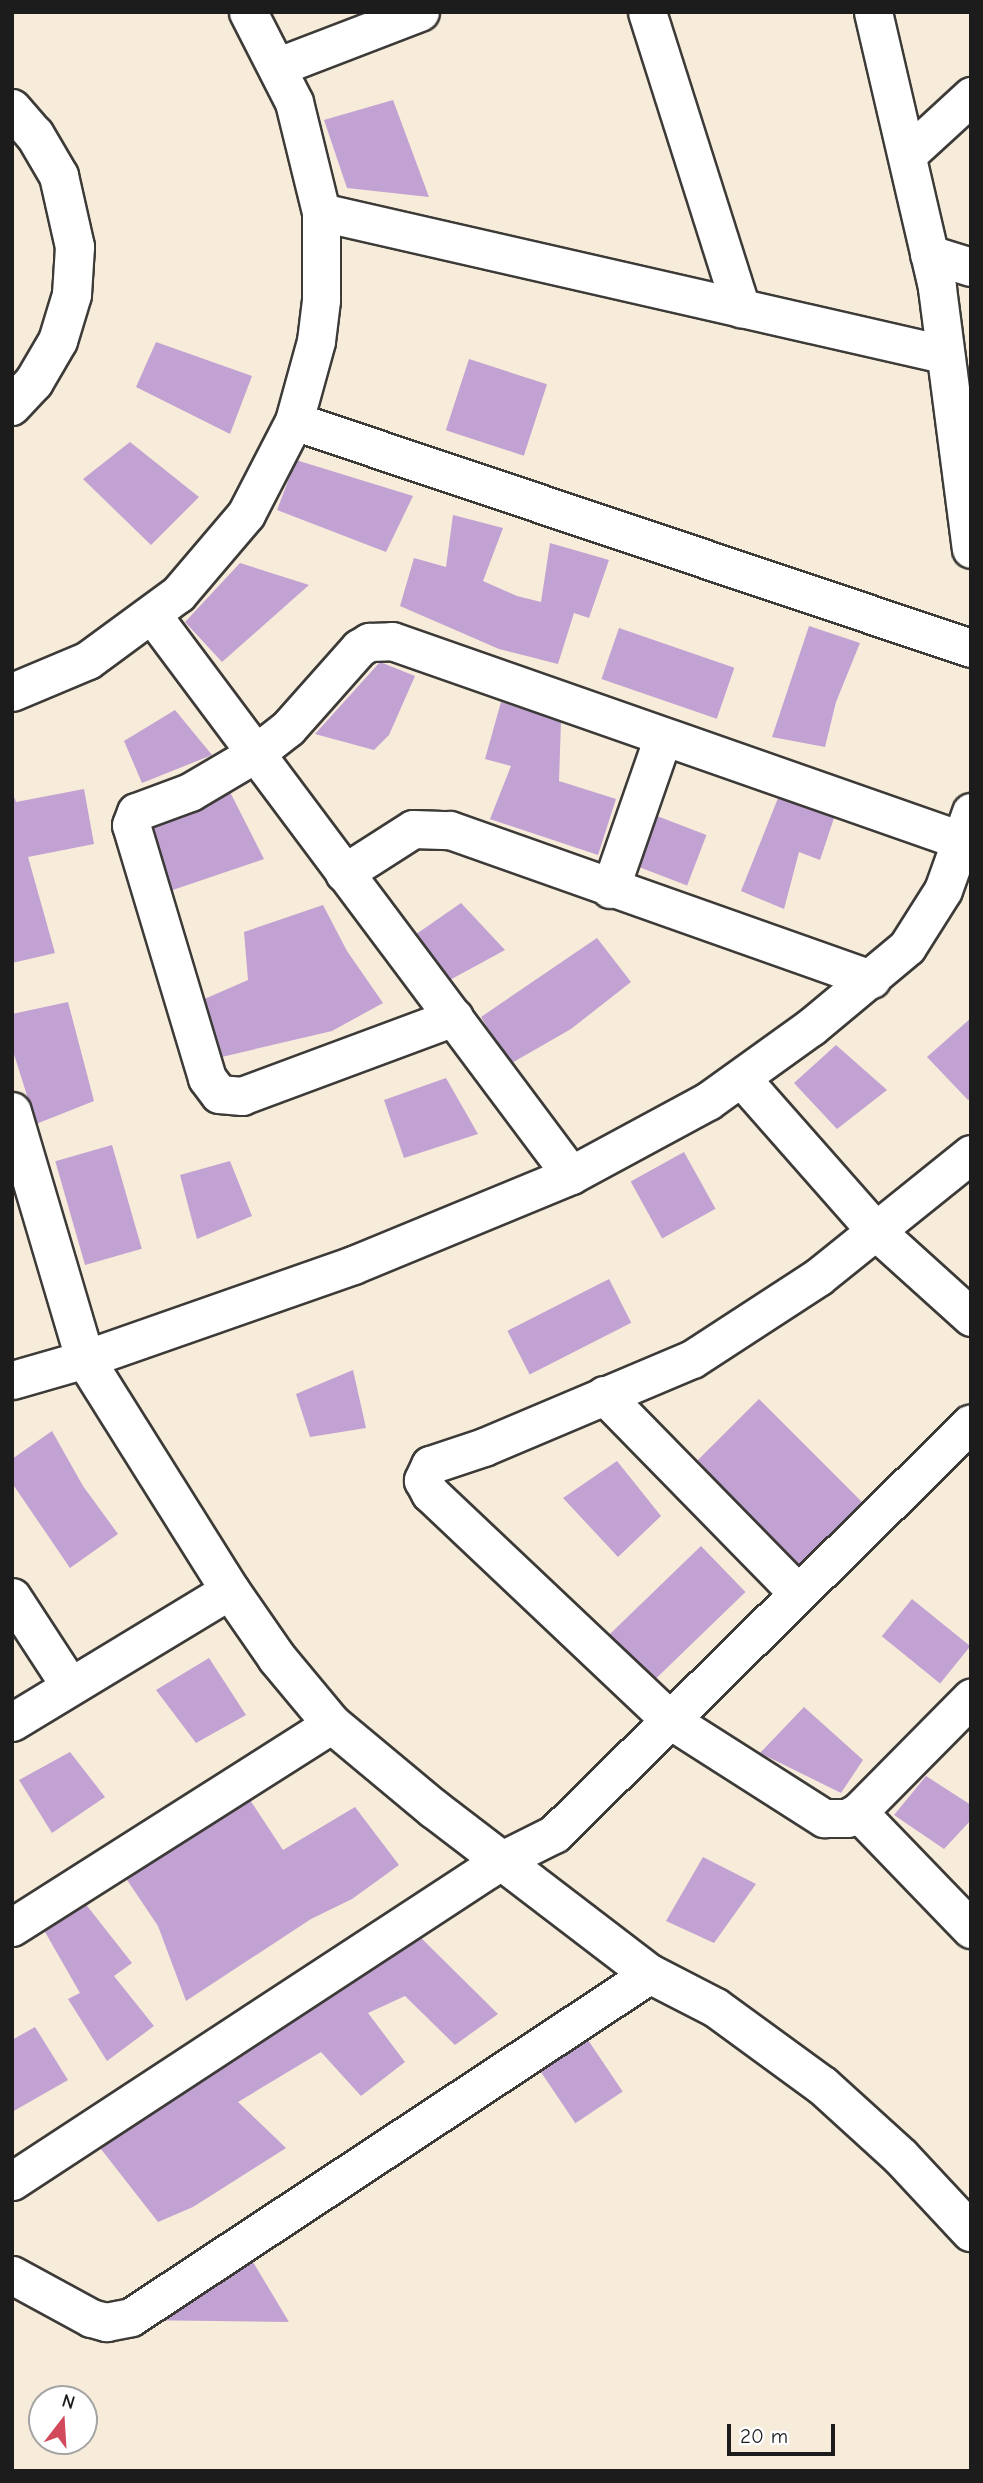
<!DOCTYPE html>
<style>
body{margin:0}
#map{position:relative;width:983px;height:2483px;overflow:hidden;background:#f7ebda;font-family:"Comic Neue",sans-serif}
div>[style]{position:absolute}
.building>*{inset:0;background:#c2a2d2;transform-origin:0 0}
.roads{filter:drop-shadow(2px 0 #3d3b38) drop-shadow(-2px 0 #3d3b38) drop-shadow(0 2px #3d3b38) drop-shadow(0 -2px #3d3b38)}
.street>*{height:37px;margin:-18.5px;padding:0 18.5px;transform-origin:18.5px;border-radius:18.5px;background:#fff}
.secondary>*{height:38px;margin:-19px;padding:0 19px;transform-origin:19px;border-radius:19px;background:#fff}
span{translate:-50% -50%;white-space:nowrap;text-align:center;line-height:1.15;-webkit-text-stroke:5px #fff;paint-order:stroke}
.frame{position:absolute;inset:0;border:14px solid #1c1c1c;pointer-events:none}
.north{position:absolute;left:28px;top:2385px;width:70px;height:70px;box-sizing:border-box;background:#fff;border:2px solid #a4a4a4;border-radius:50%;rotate:17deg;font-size:19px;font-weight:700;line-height:28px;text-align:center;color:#1c1c1c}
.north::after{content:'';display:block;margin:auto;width:24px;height:32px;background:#d1495b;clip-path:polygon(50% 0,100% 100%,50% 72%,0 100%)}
.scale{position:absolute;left:727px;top:2424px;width:108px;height:32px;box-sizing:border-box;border:4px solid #1c1c1c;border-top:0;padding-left:9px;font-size:21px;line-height:24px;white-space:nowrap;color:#1c1c1c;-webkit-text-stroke:5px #fff;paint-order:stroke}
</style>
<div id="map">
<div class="building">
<div style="clip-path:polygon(393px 100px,429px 197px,347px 188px,324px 120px)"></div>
<div style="clip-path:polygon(156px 342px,252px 376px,230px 434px,136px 387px)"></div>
<div style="left:469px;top:359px;width:82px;height:75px;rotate:18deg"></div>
<div style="clip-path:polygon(130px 442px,199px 497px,151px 545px,83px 479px)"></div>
<div style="clip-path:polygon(296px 460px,413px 496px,386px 552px,277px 510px)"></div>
<div style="clip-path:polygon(453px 515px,503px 528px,483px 581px,517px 596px,541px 602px,550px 543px,609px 560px,589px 618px,574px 613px,558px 664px,499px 649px,400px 606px,414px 558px,446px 567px)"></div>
<div style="clip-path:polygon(240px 563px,309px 585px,222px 662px,185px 622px)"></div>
<div style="clip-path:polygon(809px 626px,860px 643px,836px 702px,825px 747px,772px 737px)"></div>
<div style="left:619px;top:628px;width:122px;height:54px;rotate:19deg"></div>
<div style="clip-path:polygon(380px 662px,415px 676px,389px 735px,374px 750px,315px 734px)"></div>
<div style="clip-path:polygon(501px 702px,561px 721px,559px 781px,616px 799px,598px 855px,490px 819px,511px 766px,485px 759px)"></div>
<div style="clip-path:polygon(175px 710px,212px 755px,142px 783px,124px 741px)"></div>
<div style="clip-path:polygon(782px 788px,836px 812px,820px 860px,799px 852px,784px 909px,741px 891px)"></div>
<div style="clip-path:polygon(84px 789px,94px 844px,28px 857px,55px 953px,12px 963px,12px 791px,16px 802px)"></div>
<div style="clip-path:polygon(229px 790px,264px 859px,158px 895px,139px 828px,192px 810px)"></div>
<div style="left:657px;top:816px;width:53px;height:54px;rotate:21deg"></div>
<div style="clip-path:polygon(461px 903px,505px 950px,448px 981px,412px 937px)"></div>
<div style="clip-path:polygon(323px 905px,347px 951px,383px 1003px,332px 1031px,213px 1059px,193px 1004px,248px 980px,244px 932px)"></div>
<div style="clip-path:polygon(597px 938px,631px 982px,571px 1029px,510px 1064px,481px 1017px)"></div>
<div style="clip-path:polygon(68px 1002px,94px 1101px,36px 1124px,12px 1048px,12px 1014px)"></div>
<div style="clip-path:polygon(971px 1018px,971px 1098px,968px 1100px,927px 1057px)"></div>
<div style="clip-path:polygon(836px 1045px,887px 1090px,837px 1129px,794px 1083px)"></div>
<div style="clip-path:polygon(446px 1078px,478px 1134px,404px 1158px,384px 1100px)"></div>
<div style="left:112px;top:1145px;width:108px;height:59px;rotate:74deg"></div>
<div style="left:684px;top:1152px;width:65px;height:61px;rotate:61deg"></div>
<div style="clip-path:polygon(230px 1161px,252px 1216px,197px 1239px,180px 1175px)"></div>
<div style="left:609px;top:1279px;width:49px;height:114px;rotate:63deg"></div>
<div style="clip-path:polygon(353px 1370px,366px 1428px,310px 1437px,296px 1394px)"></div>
<div style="left:759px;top:1399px;width:158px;height:98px;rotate:45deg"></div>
<div style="clip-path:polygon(52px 1431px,83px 1486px,118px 1534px,70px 1568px,12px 1483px,12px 1459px)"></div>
<div style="clip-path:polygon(617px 1461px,661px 1516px,618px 1557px,563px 1498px)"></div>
<div style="left:701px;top:1546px;width:64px;height:128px;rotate:46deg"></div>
<div style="left:912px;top:1599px;width:75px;height:48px;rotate:39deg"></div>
<div style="clip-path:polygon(209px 1658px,246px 1715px,196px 1743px,156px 1690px)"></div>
<div style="clip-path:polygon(804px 1707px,863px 1760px,841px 1793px,760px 1753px)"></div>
<div style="clip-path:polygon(70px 1752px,105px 1797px,52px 1833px,19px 1780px)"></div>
<div style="clip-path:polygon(926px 1776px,971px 1805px,971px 1820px,944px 1849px,894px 1815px)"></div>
<div style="clip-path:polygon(248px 1797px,283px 1850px,355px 1807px,399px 1865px,352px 1899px,311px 1919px,186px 2001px,158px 1926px,121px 1871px)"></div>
<div style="clip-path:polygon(703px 1857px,756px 1884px,714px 1943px,666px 1921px)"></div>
<div style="clip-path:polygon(84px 1902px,132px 1963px,114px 1976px,154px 2026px,107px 2061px,68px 1999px,80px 1993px,41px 1925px)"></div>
<div style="clip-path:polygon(410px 1927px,498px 2014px,455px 2045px,405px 1996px,368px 2013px,405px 2062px,361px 2096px,321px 2052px,238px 2102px,286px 2148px,193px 2207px,158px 2222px,97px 2144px)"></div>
<div style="clip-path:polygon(35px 2027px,68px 2080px,12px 2112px,12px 2040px)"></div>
<div style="left:588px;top:2040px;width:62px;height:57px;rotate:56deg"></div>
<div style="clip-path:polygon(250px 2257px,289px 2322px,133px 2320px)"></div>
</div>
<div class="roads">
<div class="street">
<div style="left:647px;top:12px;width:311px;rotate:72.4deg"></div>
<div style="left:873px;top:12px;width:283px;rotate:76.9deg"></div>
<div style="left:937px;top:288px;width:263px;rotate:82.6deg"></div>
<div style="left:279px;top:66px;width:151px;rotate:-21deg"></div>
<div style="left:908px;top:154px;width:86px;rotate:-42.6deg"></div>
<div style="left:321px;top:212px;width:638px;rotate:12.86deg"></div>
<div style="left:929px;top:254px;width:44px;rotate:17.2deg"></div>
<div style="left:294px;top:421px;width:714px;rotate:18.54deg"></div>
<div style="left:153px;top:616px;width:698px;rotate:53.21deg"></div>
<div style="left:12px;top:692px;width:82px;rotate:-22.8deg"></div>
<div style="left:88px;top:660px;width:112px;rotate:-36.3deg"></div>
<div style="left:178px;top:594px;width:105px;rotate:-49.6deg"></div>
<div style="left:246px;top:514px;width:105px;rotate:-62.7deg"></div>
<div style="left:294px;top:421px;width:83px;rotate:-74.6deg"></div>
<div style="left:316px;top:341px;width:41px;rotate:-83deg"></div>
<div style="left:321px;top:300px;width:88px;rotate:-90deg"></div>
<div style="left:321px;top:212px;width:113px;rotate:-103.8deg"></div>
<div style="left:294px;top:102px;width:101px;rotate:-117.1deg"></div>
<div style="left:344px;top:873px;width:82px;rotate:-32.5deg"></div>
<div style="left:413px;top:829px;width:37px;rotate:2deg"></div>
<div style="left:450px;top:830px;width:447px;rotate:19.5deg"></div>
<div style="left:610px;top:889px;width:161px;rotate:-70.8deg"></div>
<div style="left:454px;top:1017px;width:226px;rotate:159.6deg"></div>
<div style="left:242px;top:1096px;width:23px;rotate:-175deg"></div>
<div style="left:219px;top:1094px;width:20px;rotate:-127deg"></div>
<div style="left:207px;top:1078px;width:264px;rotate:-106.7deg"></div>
<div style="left:131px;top:825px;width:14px;rotate:-69deg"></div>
<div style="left:136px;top:812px;width:58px;rotate:-20.3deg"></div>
<div style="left:190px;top:792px;width:77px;rotate:-30.6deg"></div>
<div style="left:256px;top:753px;width:41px;rotate:-38deg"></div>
<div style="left:288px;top:728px;width:107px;rotate:-48.4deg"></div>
<div style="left:359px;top:648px;width:12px;rotate:-31deg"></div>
<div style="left:369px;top:642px;width:23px;rotate:-2deg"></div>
<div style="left:392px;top:641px;width:605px;rotate:19.3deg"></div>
<div style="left:742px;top:1079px;width:204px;rotate:48.6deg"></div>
<div style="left:877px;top:1232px;width:127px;rotate:42.1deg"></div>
<div style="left:971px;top:1154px;width:196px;rotate:141.2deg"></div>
<div style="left:818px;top:1277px;width:150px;rotate:146.9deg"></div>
<div style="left:692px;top:1359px;width:226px;rotate:157.1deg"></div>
<div style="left:484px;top:1447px;width:57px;rotate:161.6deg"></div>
<div style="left:430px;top:1465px;width:17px;rotate:115deg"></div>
<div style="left:423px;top:1480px;width:15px;rotate:62deg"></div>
<div style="left:430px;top:1493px;width:330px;rotate:43.4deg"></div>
<div style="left:670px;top:1720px;width:183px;rotate:32.5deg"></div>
<div style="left:824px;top:1818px;width:23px"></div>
<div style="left:847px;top:1818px;width:13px;rotate:-29deg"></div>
<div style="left:858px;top:1812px;width:161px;rotate:-45.3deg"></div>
<div style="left:12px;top:1380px;width:76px;rotate:-16deg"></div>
<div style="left:85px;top:1359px;width:284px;rotate:-19.3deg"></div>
<div style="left:353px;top:1265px;width:236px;rotate:-22.4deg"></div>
<div style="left:571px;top:1175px;width:156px;rotate:-28.4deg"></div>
<div style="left:708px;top:1101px;width:127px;rotate:-35.7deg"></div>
<div style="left:811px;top:1027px;width:125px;rotate:-39.8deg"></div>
<div style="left:907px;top:947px;width:67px;rotate:-57.7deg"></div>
<div style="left:943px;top:890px;width:83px;rotate:-70.3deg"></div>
<div style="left:604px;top:1395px;width:276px;rotate:45.6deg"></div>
<div style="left:12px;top:1597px;width:106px;rotate:56.9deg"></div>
<div style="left:12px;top:1722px;width:255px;rotate:-31.2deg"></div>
<div style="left:858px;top:1812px;width:163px;rotate:46deg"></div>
<div style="left:12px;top:1927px;width:379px;rotate:-32.4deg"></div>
<div style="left:12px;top:2181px;width:586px;rotate:-33.23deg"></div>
<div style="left:502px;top:1860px;width:58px;rotate:-26.6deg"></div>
<div style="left:554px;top:1834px;width:585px;rotate:-44.58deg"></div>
<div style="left:12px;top:2275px;width:90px;rotate:28.6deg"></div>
<div style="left:91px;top:2318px;width:16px;rotate:15deg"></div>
<div style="left:106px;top:2322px;width:25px;rotate:-11deg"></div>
<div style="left:131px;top:2317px;width:622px;rotate:-33.46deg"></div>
</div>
<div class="secondary">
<div style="left:12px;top:109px;width:35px;rotate:49deg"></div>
<div style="left:35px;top:135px;width:48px;rotate:59.7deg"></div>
<div style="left:59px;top:176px;width:73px;rotate:77.3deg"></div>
<div style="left:75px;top:247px;width:48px;rotate:93.6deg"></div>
<div style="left:72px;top:295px;width:48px;rotate:106.9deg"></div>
<div style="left:58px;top:341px;width:48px;rotate:120.3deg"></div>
<div style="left:34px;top:382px;width:33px;rotate:133deg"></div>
<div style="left:12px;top:1112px;width:258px;rotate:73.5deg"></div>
<div style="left:85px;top:1359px;width:273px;rotate:57.9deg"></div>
<div style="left:230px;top:1590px;width:83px;rotate:55.3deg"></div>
<div style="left:277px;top:1658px;width:86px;rotate:50.2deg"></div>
<div style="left:332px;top:1724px;width:133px;rotate:39.8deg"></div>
<div style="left:434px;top:1809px;width:272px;rotate:37.4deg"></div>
<div style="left:650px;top:1974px;width:74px;rotate:27.3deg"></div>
<div style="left:716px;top:2008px;width:132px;rotate:36.1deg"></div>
<div style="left:823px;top:2086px;width:105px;rotate:42.3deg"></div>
<div style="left:901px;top:2157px;width:103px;rotate:47deg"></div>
</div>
</div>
<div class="frame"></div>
<div class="north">N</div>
<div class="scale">20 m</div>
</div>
